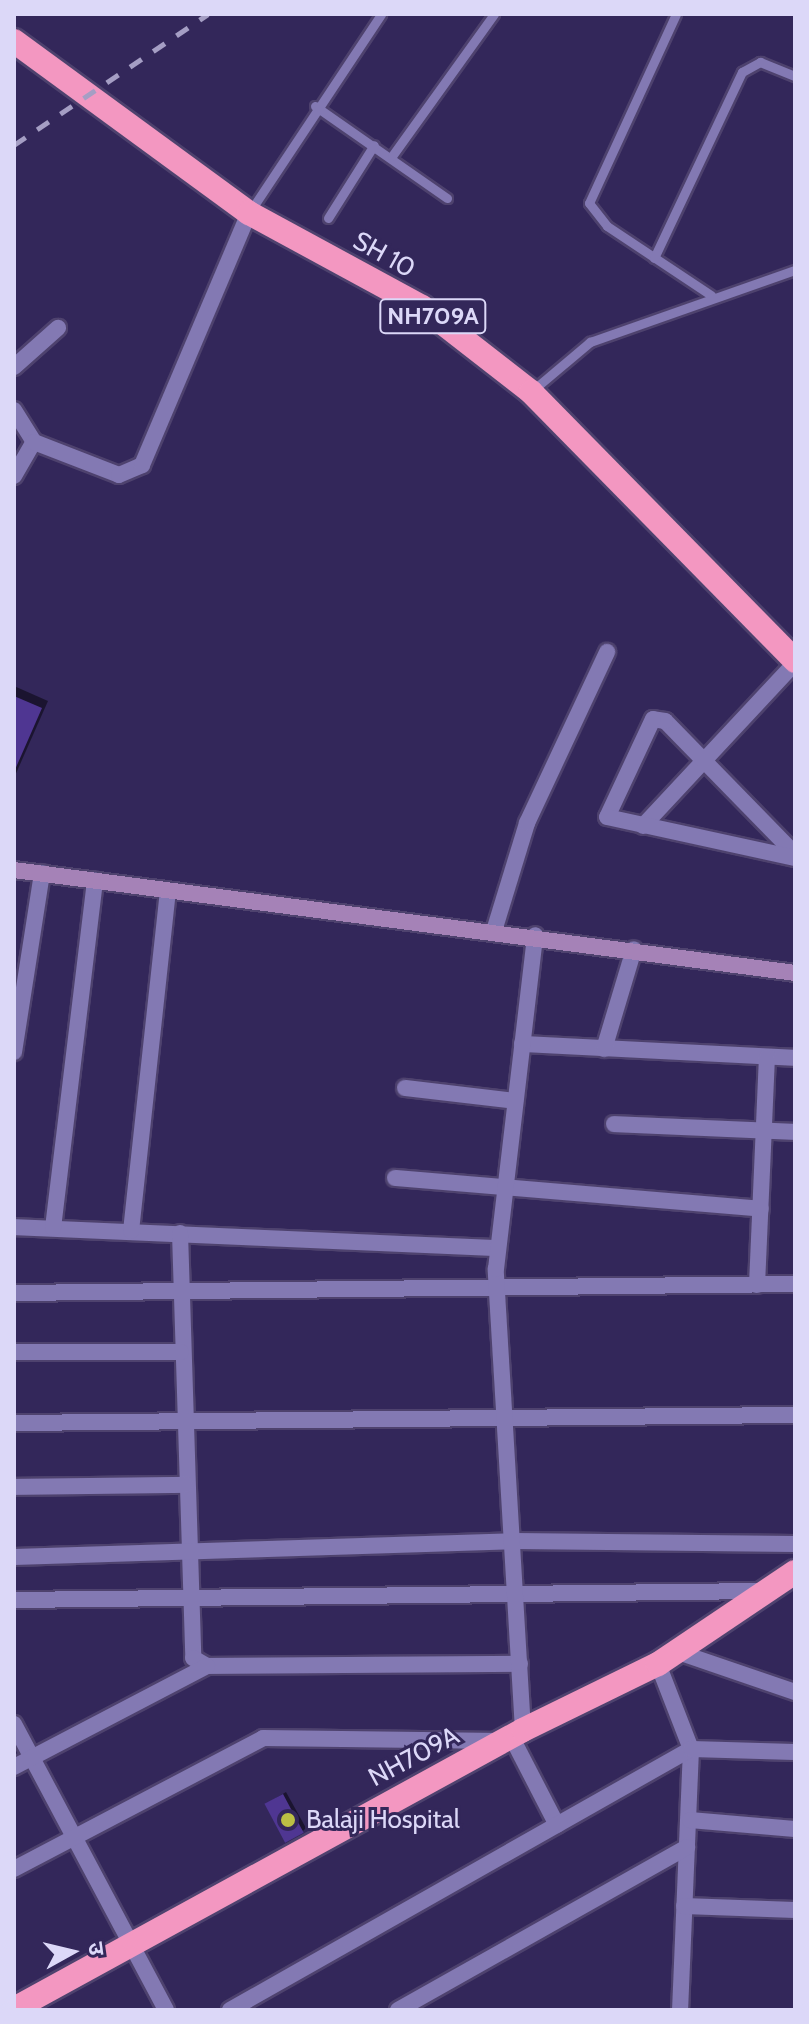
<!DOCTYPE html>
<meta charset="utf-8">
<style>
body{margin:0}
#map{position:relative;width:809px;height:2024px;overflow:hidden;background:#33275a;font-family:Cabin,"Noto Sans Devanagari",sans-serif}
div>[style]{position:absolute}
.shadow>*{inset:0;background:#0007}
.building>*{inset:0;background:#4f3692;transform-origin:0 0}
.roads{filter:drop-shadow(2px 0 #4e426e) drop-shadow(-2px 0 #4e426e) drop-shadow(0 2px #4e426e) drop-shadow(0 -2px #4e426e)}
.lane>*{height:9px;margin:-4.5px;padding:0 4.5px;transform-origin:4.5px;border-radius:4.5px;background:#8379b3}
.street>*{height:16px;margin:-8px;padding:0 8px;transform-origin:8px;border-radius:8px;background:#8379b3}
.secondary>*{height:16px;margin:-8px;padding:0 8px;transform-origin:8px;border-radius:8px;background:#a582b7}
.highway>*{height:24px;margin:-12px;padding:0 12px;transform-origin:12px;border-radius:12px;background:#f397c1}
.rail>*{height:5px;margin-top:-2.5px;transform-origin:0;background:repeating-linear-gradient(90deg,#a59ec4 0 14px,transparent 0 28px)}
.dots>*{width:22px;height:22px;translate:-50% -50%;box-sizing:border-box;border:4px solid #33275a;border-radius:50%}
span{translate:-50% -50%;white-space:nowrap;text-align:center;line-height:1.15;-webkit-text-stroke:6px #33275a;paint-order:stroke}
.shield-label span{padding:2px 6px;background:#33275a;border:2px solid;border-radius:6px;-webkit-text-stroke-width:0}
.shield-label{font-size:24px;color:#dcd8f8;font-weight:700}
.street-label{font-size:26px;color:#dcd8f8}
.poi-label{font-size:26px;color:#dcd8f8}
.left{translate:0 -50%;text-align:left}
.frame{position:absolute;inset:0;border:16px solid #dcd8f8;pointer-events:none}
.north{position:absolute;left:32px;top:1912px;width:80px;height:80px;-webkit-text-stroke:6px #33275a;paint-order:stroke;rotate:82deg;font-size:22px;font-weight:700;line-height:32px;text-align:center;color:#dcd8f8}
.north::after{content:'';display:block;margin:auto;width:28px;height:36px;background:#dcd8f8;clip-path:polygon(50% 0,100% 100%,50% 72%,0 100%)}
</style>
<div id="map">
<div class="shadow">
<div style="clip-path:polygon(14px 686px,48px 701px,14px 778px)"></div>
<div style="clip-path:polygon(286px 1792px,306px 1828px,303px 1831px,271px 1801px)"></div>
</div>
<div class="building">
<div style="clip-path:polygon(14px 696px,42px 708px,14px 772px)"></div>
<div style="left:283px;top:1794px;width:44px;height:21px;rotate:62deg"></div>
</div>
<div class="roads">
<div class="lane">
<div style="left:676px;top:14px;width:208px;rotate:114.7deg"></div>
<div style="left:589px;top:203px;width:29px;rotate:52deg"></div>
<div style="left:607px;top:226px;width:125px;rotate:33.6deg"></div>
<div style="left:315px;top:106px;width:161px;rotate:34.9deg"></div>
<div style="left:392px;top:156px;width:175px;rotate:-54.3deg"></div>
<div style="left:249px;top:213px;width:239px;rotate:-56.4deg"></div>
<div style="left:328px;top:218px;width:86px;rotate:-57.8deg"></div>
<div style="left:654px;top:258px;width:206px;rotate:-64.7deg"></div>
<div style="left:742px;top:72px;width:21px;rotate:-29deg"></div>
<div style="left:760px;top:62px;width:38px;rotate:22deg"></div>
<div style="left:533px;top:390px;width:75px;rotate:-40.1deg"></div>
<div style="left:590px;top:342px;width:217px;rotate:-19.4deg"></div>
</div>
<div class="street">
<div style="left:14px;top:367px;width:59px;rotate:-41.6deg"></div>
<div style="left:14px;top:410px;width:38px;rotate:58deg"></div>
<div style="left:14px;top:476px;width:39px;rotate:-60deg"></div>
<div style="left:34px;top:442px;width:91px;rotate:21.2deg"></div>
<div style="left:119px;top:475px;width:25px;rotate:-23deg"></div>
<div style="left:142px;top:465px;width:274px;rotate:-67deg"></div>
<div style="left:643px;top:826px;width:223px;rotate:-47deg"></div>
<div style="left:795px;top:854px;width:186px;rotate:-134.3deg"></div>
<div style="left:665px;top:721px;width:12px;rotate:-171deg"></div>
<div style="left:653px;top:719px;width:108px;rotate:115.1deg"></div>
<div style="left:607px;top:817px;width:192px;rotate:12.3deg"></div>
<div style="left:494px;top:931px;width:113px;rotate:-73deg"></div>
<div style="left:527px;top:823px;width:189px;rotate:-64.9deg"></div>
<div style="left:522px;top:1044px;width:273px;rotate:2.9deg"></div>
<div style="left:604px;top:1049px;width:104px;rotate:-73.3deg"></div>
<div style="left:14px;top:1052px;width:181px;rotate:-81.1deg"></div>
<div style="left:405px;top:1088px;width:111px;rotate:6.7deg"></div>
<div style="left:614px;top:1124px;width:181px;rotate:2.5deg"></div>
<div style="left:395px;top:1178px;width:367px;rotate:4.8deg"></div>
<div style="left:14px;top:1227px;width:484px;rotate:2.5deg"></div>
<div style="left:53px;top:1228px;width:350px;rotate:-83.1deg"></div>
<div style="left:131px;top:1231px;width:342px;rotate:-83.8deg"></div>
<div style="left:180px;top:1233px;width:425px;rotate:88.2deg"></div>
<div style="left:193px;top:1658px;width:16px;rotate:30deg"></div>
<div style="left:207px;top:1666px;width:313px;rotate:-0.4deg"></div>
<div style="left:757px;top:1285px;width:228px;rotate:-87.5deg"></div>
<div style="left:14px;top:1293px;width:781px;rotate:-0.66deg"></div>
<div style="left:14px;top:1352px;width:167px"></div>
<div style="left:14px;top:1423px;width:781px;rotate:-0.59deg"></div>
<div style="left:14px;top:1487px;width:171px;rotate:-0.7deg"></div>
<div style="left:14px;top:1557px;width:499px;rotate:-1.8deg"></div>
<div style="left:513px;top:1541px;width:282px;rotate:0.6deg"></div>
<div style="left:14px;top:1600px;width:750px;rotate:-0.69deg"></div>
<div style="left:678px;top:1652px;width:124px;rotate:18.9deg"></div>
<div style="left:658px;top:1664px;width:91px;rotate:68.8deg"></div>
<div style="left:691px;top:1749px;width:261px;rotate:92.4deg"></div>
<div style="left:14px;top:1724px;width:324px;rotate:62deg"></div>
<div style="left:523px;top:1730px;width:462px;rotate:-93.4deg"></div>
<div style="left:496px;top:1269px;width:336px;rotate:-83.3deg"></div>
<div style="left:511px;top:1736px;width:100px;rotate:62.7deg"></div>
<div style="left:14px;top:1767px;width:218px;rotate:-27.6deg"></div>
<div style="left:690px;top:1820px;width:105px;rotate:4.9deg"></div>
<div style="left:14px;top:1869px;width:281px;rotate:-27.7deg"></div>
<div style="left:263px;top:1738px;width:238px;rotate:0.7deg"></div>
<div style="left:684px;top:1906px;width:111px;rotate:2.1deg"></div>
<div style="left:230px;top:2010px;width:530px;rotate:-29.52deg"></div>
<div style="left:691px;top:1749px;width:104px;rotate:1.7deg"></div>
<div style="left:398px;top:2010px;width:332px;rotate:-29.4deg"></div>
</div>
<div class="secondary">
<div style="left:14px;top:870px;width:788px;rotate:7.51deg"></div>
</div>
<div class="highway">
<div style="left:14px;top:41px;width:291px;rotate:36.2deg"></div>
<div style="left:249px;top:213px;width:197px;rotate:28.5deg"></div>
<div style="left:422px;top:307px;width:138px;rotate:37.9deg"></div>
<div style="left:531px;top:392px;width:377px;rotate:45.5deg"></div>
<div style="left:14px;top:2009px;width:580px;rotate:-28.73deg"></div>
<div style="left:523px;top:1730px;width:150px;rotate:-26.1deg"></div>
<div style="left:658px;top:1664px;width:165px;rotate:-33.9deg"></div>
</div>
</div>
<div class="rail">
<div style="left:14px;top:145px;width:234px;rotate:-34deg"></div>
</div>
<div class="dots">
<div style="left:288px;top:1820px;background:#bbc044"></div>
</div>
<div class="shield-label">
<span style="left:433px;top:316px">NH709A</span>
</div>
<div class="street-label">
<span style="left:384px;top:255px;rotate:29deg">SH 10</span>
<span style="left:414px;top:1757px;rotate:-28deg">NH709A</span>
</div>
<div class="poi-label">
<span class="left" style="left:306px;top:1820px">Balaji Hospital</span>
</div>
<div class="frame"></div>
<div class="north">उ</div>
</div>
